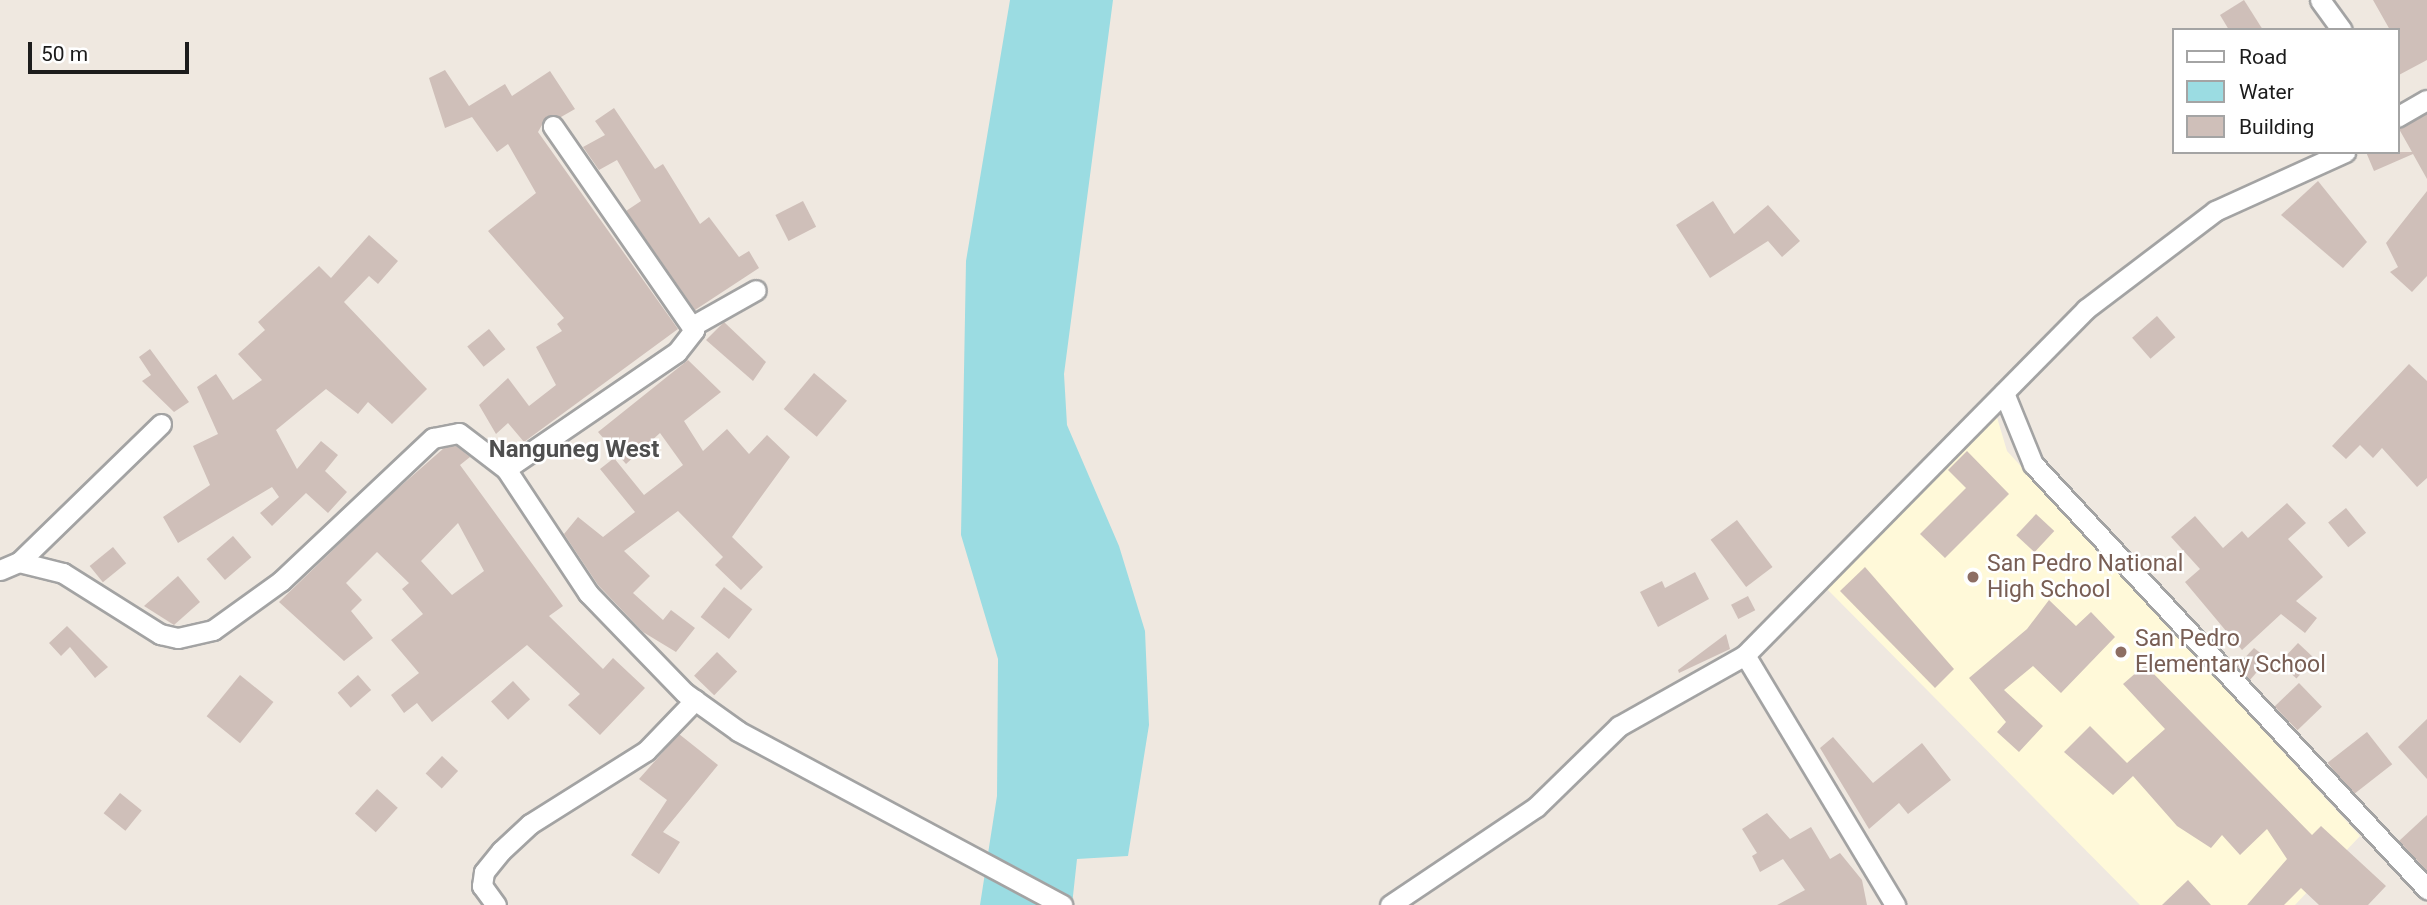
<!DOCTYPE html>
<style>
body{margin:0}
#map{position:relative;width:2427px;height:905px;overflow:hidden;background:#efe8e0;font-family:Roboto,sans-serif}
div>[style]{position:absolute}
.education>*{inset:0;background:#fff9d9}
.water>*{inset:0;background:#9bdce2}
.building>*{inset:0;background:#cfbfb9;transform-origin:0 0}
.roads{filter:drop-shadow(2px 0 #a3a3a3) drop-shadow(-2px 0 #a3a3a3) drop-shadow(0 2px #a3a3a3) drop-shadow(0 -2px #a3a3a3)}
.street>*{height:19px;margin:-9.5px;padding:0 9.5px;transform-origin:9.5px;border-radius:9.5px;background:#fff}
.dots>*{width:19px;height:19px;translate:-50% -50%;box-sizing:border-box;border:4px solid #fff;border-radius:50%}
span{translate:-50% -50%;white-space:nowrap;text-align:center;line-height:1.15;-webkit-text-stroke:5px #fff;paint-order:stroke}
.education-label{font-size:23px;color:#785e54}
.left{translate:0 -50%;text-align:left}
.neighbourhood-label{font-size:24px;color:#4f4f4f;font-weight:700}
.legend{position:absolute;left:2172px;top:28px;width:228px;height:126px;box-sizing:border-box;background:#fff;border:2px solid #a4a4a4;margin:0;padding:9px 12px;list-style:none;font-size:21px;color:#1c1c1c}
.legend li{display:flex;align-items:center;gap:14px;height:35px}
.legend b{width:35px;border:2px solid #a4a4a4}
.scale{position:absolute;left:28px;top:42px;width:161px;height:32px;box-sizing:border-box;border:4px solid #1c1c1c;border-top:0;padding-left:9px;font-size:21px;line-height:24px;white-space:nowrap;color:#1c1c1c;-webkit-text-stroke:5px #fff;paint-order:stroke}
</style>
<div id="map">
<div class="education">
<div style="clip-path:polygon(1996px 414px,2007px 451px,2360px 836px,2295px 905px,2140px 905px,1825px 587px)"></div>
</div>
<div class="water">
<div style="clip-path:polygon(1010px 0,1113px 0,1064px 374px,1067px 425px,1119px 546px,1145px 631px,1149px 725px,1128px 856px,1077px 859px,1072px 905px,980px 905px,997px 796px,998px 659px,961px 535px,966px 261px)"></div>
</div>
<div class="building">
<div style="clip-path:polygon(2244px 0,2263px 30px,2229px 30px,2220px 15px)"></div>
<div style="clip-path:polygon(2373px 0,2427px 0,2427px 60px,2397px 76px,2397px 30px,2390px 30px)"></div>
<div style="clip-path:polygon(445px 70px,469px 106px,505px 84px,512px 96px,550px 71px,575px 109px,561px 117px,547px 116px,538px 132px,678px 329px,524px 442px,508px 423px,496px 434px,479px 405px,508px 378px,529px 406px,556px 385px,536px 347px,562px 331px,557px 324px,564px 318px,488px 231px,536px 193px,508px 144px,497px 152px,472px 117px,445px 128px,429px 78px)"></div>
<div style="clip-path:polygon(614px 108px,655px 169px,663px 164px,700px 224px,709px 217px,739px 257px,749px 251px,759px 268px,695px 310px,626px 211px,641px 201px,617px 160px,599px 170px,583px 147px,605px 135px,595px 121px)"></div>
<div style="clip-path:polygon(2427px 114px,2427px 179px,2413px 154px,2374px 171px,2366px 152px,2412px 152px,2399px 129px)"></div>
<div style="clip-path:polygon(2318px 181px,2367px 242px,2343px 268px,2281px 215px)"></div>
<div style="clip-path:polygon(2427px 191px,2427px 276px,2412px 292px,2390px 272px,2398px 267px,2386px 243px)"></div>
<div style="left:803px;top:201px;width:29px;height:31px;rotate:63deg"></div>
<div style="clip-path:polygon(1713px 201px,1734px 234px,1768px 205px,1800px 241px,1782px 257px,1768px 241px,1710px 278px,1676px 225px)"></div>
<div style="clip-path:polygon(369px 235px,398px 261px,378px 284px,369px 276px,344px 302px,427px 389px,392px 424px,368px 402px,358px 414px,326px 389px,276px 430px,297px 469px,321px 441px,338px 455px,325px 471px,347px 492px,328px 513px,306px 493px,272px 526px,260px 513px,279px 497px,272px 487px,178px 543px,163px 517px,210px 485px,193px 446px,218px 434px,197px 387px,216px 374px,233px 400px,262px 380px,238px 354px,265px 330px,258px 322px,319px 266px,331px 278px)"></div>
<div style="left:2157px;top:316px;width:28px;height:33px;rotate:49deg"></div>
<div style="clip-path:polygon(724px 322px,766px 362px,753px 381px,706px 340px)"></div>
<div style="left:489px;top:329px;width:26px;height:28px;rotate:51deg"></div>
<div style="clip-path:polygon(150px 349px,189px 402px,174px 412px,142px 381px,151px 375px,139px 357px)"></div>
<div style="clip-path:polygon(688px 360px,721px 392px,684px 421px,703px 451px,727px 429px,749px 454px,767px 435px,790px 457px,732px 537px,763px 567px,741px 590px,715px 565px,723px 557px,678px 511px,624px 551px,650px 576px,633px 593px,663px 620px,671px 610px,695px 628px,676px 652px,643px 632px,598px 585px,564px 534px,578px 517px,603px 537px,635px 512px,600px 469px,614px 458px,644px 495px,683px 465px,660px 433px,626px 464px,598px 432px)"></div>
<div style="clip-path:polygon(2409px 364px,2427px 381px,2427px 478px,2417px 487px,2382px 448px,2373px 458px,2360px 445px,2346px 459px,2332px 446px)"></div>
<div style="left:814px;top:373px;width:43px;height:47px;rotate:40deg"></div>
<div style="clip-path:polygon(evenodd,456px 446px,470px 457px,460px 465px,563px 606px,549px 616px,603px 669px,613px 658px,645px 688px,600px 735px,568px 705px,580px 694px,527px 645px,432px 722px,417px 703px,404px 713px,391px 695px,419px 673px,391px 640px,423px 614px,402px 589px,409px 583px,377px 552px,346px 583px,362px 600px,351px 611px,373px 638px,344px 661px,279px 602px,387px 498px,444px 448px,456px 446px,458px 523px,484px 571px,452px 595px,421px 561px,458px 523px)"></div>
<div style="clip-path:polygon(1967px 451px,2009px 494px,1945px 558px,1920px 534px,1966px 488px,1948px 470px)"></div>
<div style="clip-path:polygon(2287px 503px,2306px 523px,2288px 539px,2323px 577px,2296px 601px,2317px 618px,2305px 633px,2281px 614px,2242px 650px,2185px 582px,2200px 569px,2171px 537px,2195px 516px,2223px 548px,2242px 531px,2248px 538px)"></div>
<div style="left:2346px;top:508px;width:32px;height:23px;rotate:51deg"></div>
<div style="left:2036px;top:514px;width:25px;height:29px;rotate:43deg"></div>
<div style="left:1737px;top:520px;width:59px;height:33px;rotate:53deg"></div>
<div style="left:233px;top:536px;width:28px;height:35px;rotate:49deg"></div>
<div style="left:113px;top:547px;width:21px;height:30px;rotate:51deg"></div>
<div style="clip-path:polygon(1865px 567px,1954px 669px,1935px 688px,1840px 591px)"></div>
<div style="clip-path:polygon(1695px 572px,1709px 599px,1658px 627px,1640px 592px,1662px 581px,1665px 588px)"></div>
<div style="clip-path:polygon(178px 576px,200px 602px,174px 625px,144px 606px)"></div>
<div style="left:724px;top:587px;width:36px;height:38px;rotate:38deg"></div>
<div style="left:1748px;top:596px;width:16px;height:19px;rotate:63deg"></div>
<div style="clip-path:polygon(2049px 600px,2076px 626px,2091px 612px,2115px 637px,2061px 693px,2033px 666px,2004px 690px,2043px 726px,2019px 752px,1997px 732px,2006px 722px,1969px 678px,2027px 629px)"></div>
<div style="clip-path:polygon(67px 626px,108px 667px,95px 678px,70px 647px,61px 656px,49px 643px)"></div>
<div style="clip-path:polygon(1726px 634px,1730px 649px,1679px 673px,1678px 670px)"></div>
<div style="left:2298px;top:643px;width:23px;height:27px;rotate:43deg"></div>
<div style="clip-path:polygon(2254px 648px,2268px 659px,2250px 680px,2237px 666px)"></div>
<div style="left:717px;top:652px;width:28px;height:33px;rotate:44deg"></div>
<div style="clip-path:polygon(2145px 665px,2312px 835px,2321px 826px,2386px 886px,2368px 905px,2319px 905px,2301px 888px,2284px 905px,2247px 905px,2287px 859px,2267px 829px,2240px 855px,2222px 835px,2211px 848px,2177px 826px,2133px 776px,2113px 795px,2064px 752px,2090px 726px,2127px 763px,2165px 729px,2123px 684px)"></div>
<div style="left:240px;top:675px;width:43px;height:53px;rotate:39deg"></div>
<div style="left:358px;top:675px;width:20px;height:27px;rotate:49deg"></div>
<div style="left:513px;top:681px;width:25px;height:30px;rotate:47deg"></div>
<div style="left:2299px;top:683px;width:33px;height:34px;rotate:46deg"></div>
<div style="clip-path:polygon(2427px 719px,2427px 779px,2398px 747px)"></div>
<div style="left:2367px;top:732px;width:41px;height:50px;rotate:52deg"></div>
<div style="clip-path:polygon(679px 734px,718px 765px,663px 832px,680px 842px,659px 874px,631px 855px,667px 800px,639px 779px)"></div>
<div style="clip-path:polygon(1833px 737px,1873px 783px,1922px 743px,1951px 780px,1908px 814px,1899px 803px,1869px 829px,1820px 748px)"></div>
<div style="left:442px;top:756px;width:22px;height:24px;rotate:43deg"></div>
<div style="left:377px;top:789px;width:28px;height:33px;rotate:42deg"></div>
<div style="left:120px;top:793px;width:28px;height:26px;rotate:39deg"></div>
<div style="clip-path:polygon(1767px 813px,1790px 839px,1811px 827px,1830px 859px,1840px 853px,1862px 880px,1867px 905px,1777px 905px,1805px 890px,1783px 859px,1760px 872px,1752px 856px,1757px 853px,1742px 829px)"></div>
<div style="clip-path:polygon(2427px 815px,2427px 871px,2399px 841px)"></div>
<div style="clip-path:polygon(2188px 880px,2211px 905px,2162px 905px)"></div>
</div>
<div class="roads">
<div class="street">
<div style="left:2320px;top:0;width:37px;rotate:54deg"></div>
<div style="left:2397px;top:117px;width:34px;rotate:-30deg"></div>
<div style="left:692px;top:326px;width:73px;rotate:-29.4deg"></div>
<div style="left:2004px;top:393px;width:77px;rotate:67.8deg"></div>
<div style="left:2033px;top:464px;width:580px;rotate:47.17deg"></div>
<div style="left:506px;top:469px;width:207px;rotate:-34.4deg"></div>
<div style="left:677px;top:352px;width:28px;rotate:-52deg"></div>
<div style="left:694px;top:330px;width:248px;rotate:-124.7deg"></div>
<div style="left:19px;top:562px;width:198px;rotate:-44.2deg"></div>
<div style="left:0;top:570px;width:21px;rotate:-23deg"></div>
<div style="left:19px;top:562px;width:45px;rotate:14deg"></div>
<div style="left:63px;top:573px;width:115px;rotate:32.2deg"></div>
<div style="left:160px;top:634px;width:18px;rotate:13deg"></div>
<div style="left:178px;top:638px;width:36px;rotate:-13deg"></div>
<div style="left:213px;top:630px;width:84px;rotate:-35.8deg"></div>
<div style="left:281px;top:581px;width:209px;rotate:-43.3deg"></div>
<div style="left:433px;top:438px;width:26px;rotate:-11deg"></div>
<div style="left:459px;top:433px;width:59px;rotate:37.5deg"></div>
<div style="left:506px;top:469px;width:149px;rotate:56.5deg"></div>
<div style="left:588px;top:593px;width:139px;rotate:45.9deg"></div>
<div style="left:685px;top:693px;width:65px;rotate:35.6deg"></div>
<div style="left:738px;top:731px;width:368px;rotate:28.2deg"></div>
<div style="left:1745px;top:655px;width:292px;rotate:59deg"></div>
<div style="left:496px;top:905px;width:24px;rotate:-126deg"></div>
<div style="left:482px;top:886px;width:14px;rotate:-82deg"></div>
<div style="left:484px;top:872px;width:27px;rotate:-51deg"></div>
<div style="left:501px;top:851px;width:40px;rotate:-43deg"></div>
<div style="left:530px;top:824px;width:137px;rotate:-32.2deg"></div>
<div style="left:646px;top:751px;width:71px;rotate:-46.1deg"></div>
<div style="left:1390px;top:905px;width:176px;rotate:-33.9deg"></div>
<div style="left:1536px;top:807px;width:116px;rotate:-44.3deg"></div>
<div style="left:1619px;top:726px;width:145px;rotate:-29.4deg"></div>
<div style="left:1745px;top:655px;width:486px;rotate:-45.4deg"></div>
<div style="left:2086px;top:309px;width:162px;rotate:-37.2deg"></div>
<div style="left:2215px;top:211px;width:143px;rotate:-24.4deg"></div>
</div>
</div>
<div class="dots">
<div style="left:1973px;top:577px;background:#8d6e63"></div>
<div style="left:2121px;top:652px;background:#8d6e63"></div>
</div>
<div class="education-label">
<span class="left" style="left:1987px;top:577px">San Pedro National<br>High School</span>
<span class="left" style="left:2135px;top:652px">San Pedro<br>Elementary School</span>
</div>
<div class="neighbourhood-label">
<span style="left:574px;top:450px">Nanguneg West</span>
</div>
<ul class="legend">
<li><b style="height:9px;background:#fff"></b>Road</li>
<li><b style="height:19px;background:#9bdce2"></b>Water</li>
<li><b style="height:19px;background:#cfbfb9"></b>Building</li>
</ul>
<div class="scale">50 m</div>
</div>
